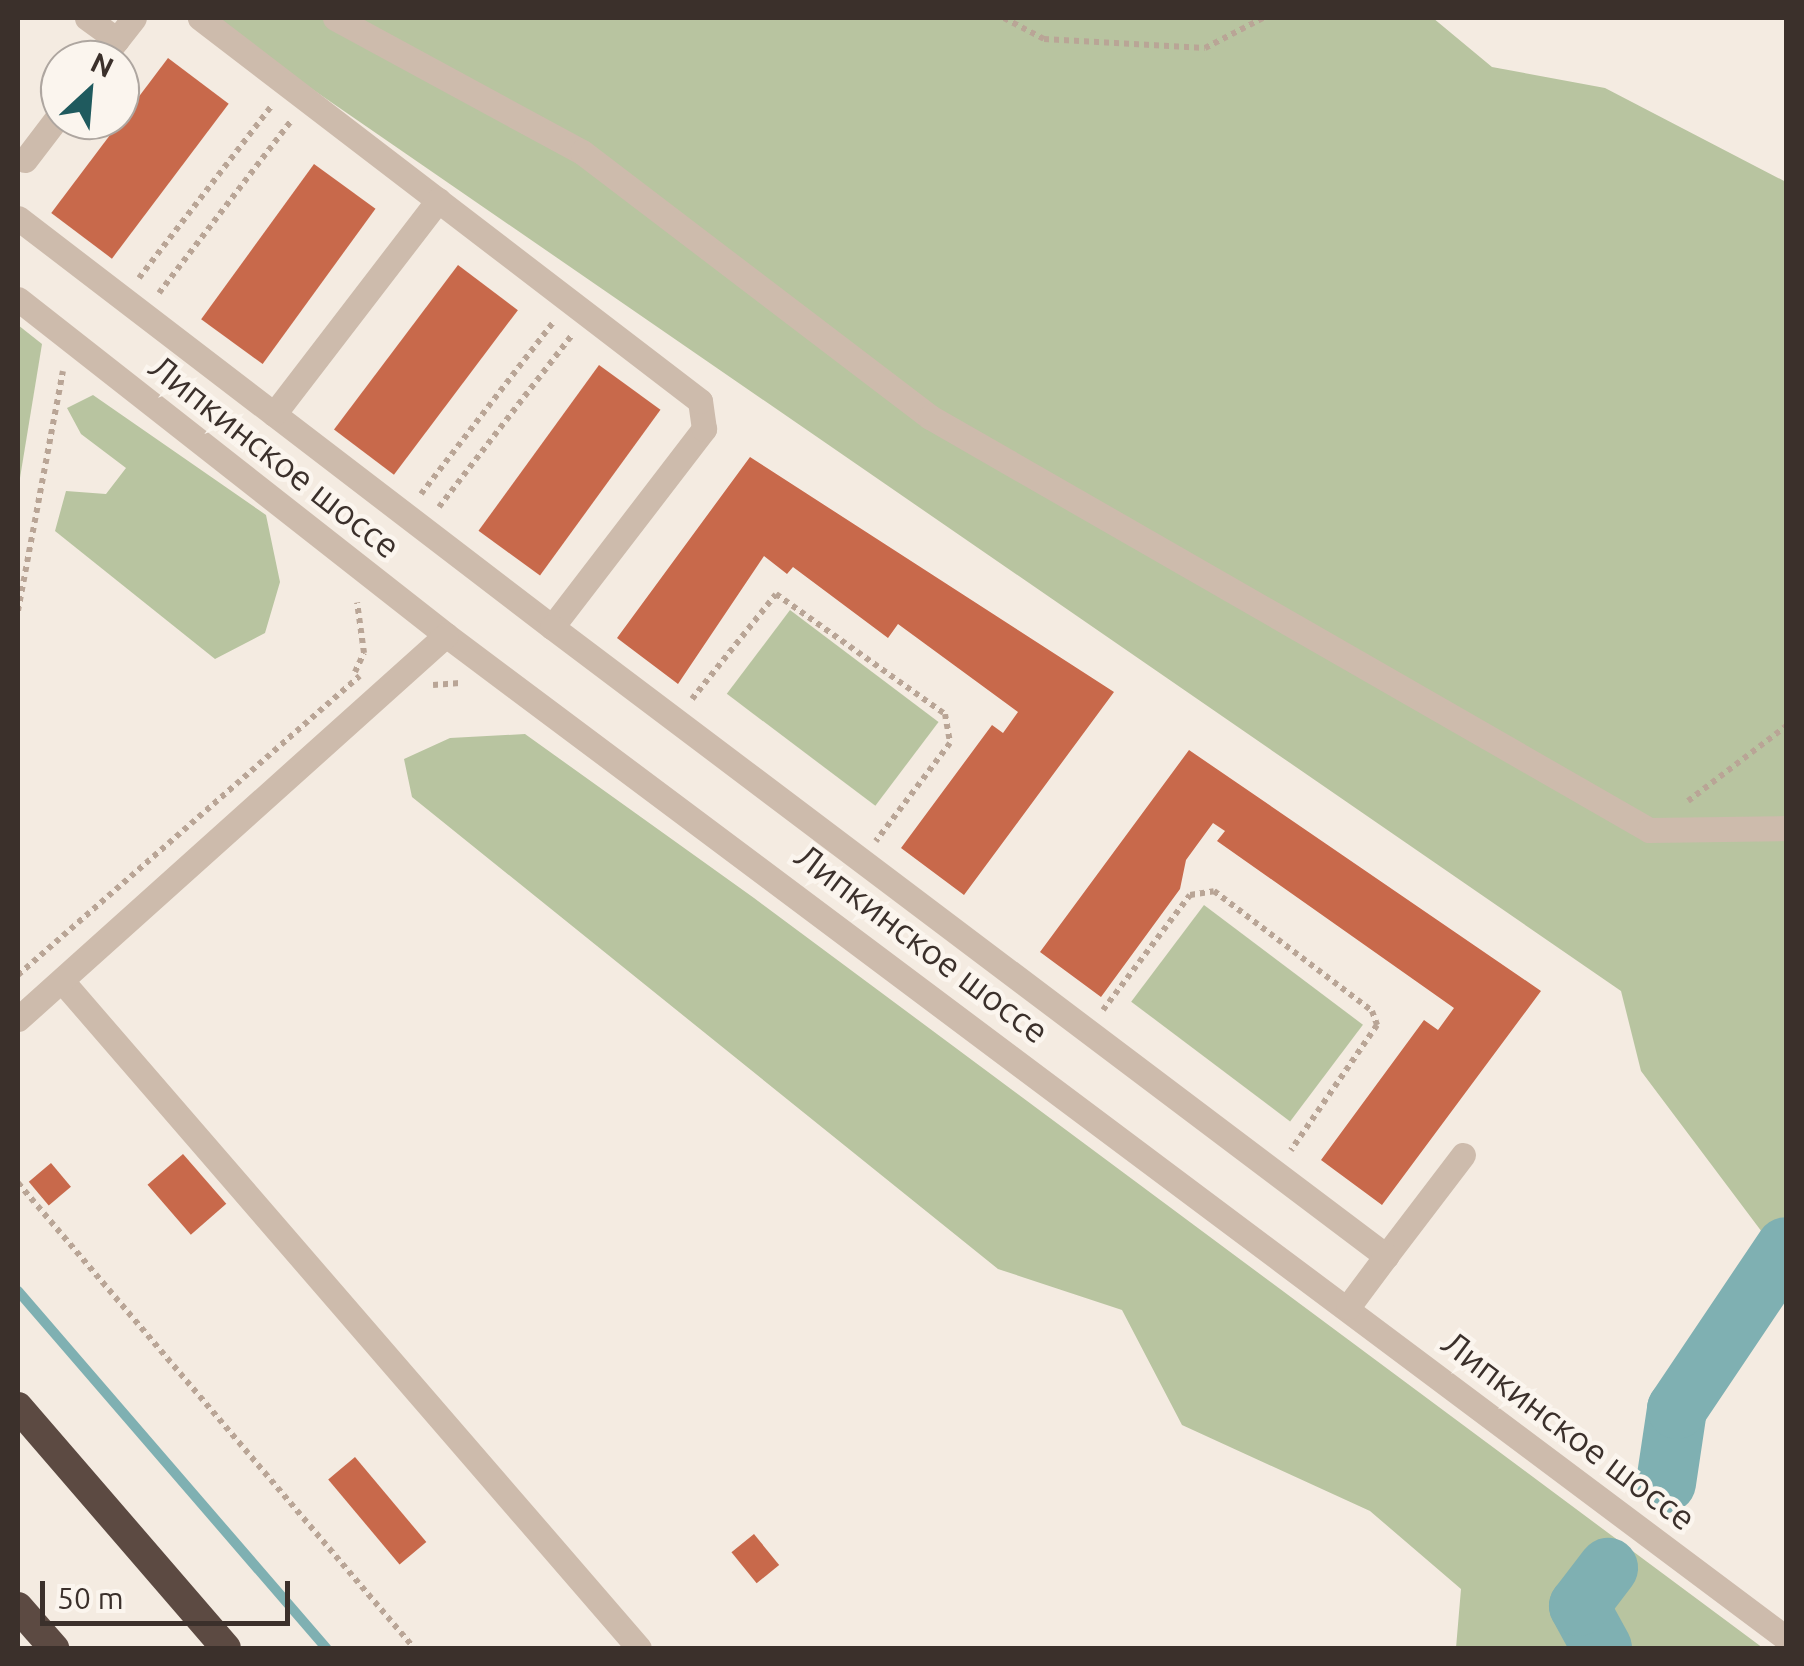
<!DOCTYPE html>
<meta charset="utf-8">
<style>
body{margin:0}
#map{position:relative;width:1804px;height:1666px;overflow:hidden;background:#f4ebe1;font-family:Ubuntu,sans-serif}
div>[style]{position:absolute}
.green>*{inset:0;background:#b8c4a0;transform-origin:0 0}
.stream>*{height:10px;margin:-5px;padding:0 5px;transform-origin:5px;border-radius:5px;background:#7fb0b2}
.river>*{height:60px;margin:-30px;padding:0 30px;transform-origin:30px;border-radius:30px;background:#7fb0b2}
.building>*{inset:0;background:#c8694b;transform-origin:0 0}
.path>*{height:6px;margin-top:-3px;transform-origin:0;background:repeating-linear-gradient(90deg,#b9a596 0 5px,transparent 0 10px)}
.minor>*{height:25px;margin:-12.5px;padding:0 12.5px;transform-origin:12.5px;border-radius:12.5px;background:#cdbbac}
.highway>*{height:30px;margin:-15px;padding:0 15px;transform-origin:15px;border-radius:15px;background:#5c4a42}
span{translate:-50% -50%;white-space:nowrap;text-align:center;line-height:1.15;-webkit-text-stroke:9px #fbf5ee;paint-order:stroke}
.street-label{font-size:35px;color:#3b302b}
.frame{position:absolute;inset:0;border:20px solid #3b302b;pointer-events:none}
.north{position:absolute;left:40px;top:40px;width:100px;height:100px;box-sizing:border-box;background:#fbf5ee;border:2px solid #aea6a0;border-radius:50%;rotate:26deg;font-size:28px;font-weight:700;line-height:40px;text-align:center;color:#3b302b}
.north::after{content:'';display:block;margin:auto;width:35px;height:45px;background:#1f5a5e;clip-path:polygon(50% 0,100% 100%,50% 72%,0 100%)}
.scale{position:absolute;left:40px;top:1581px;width:250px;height:45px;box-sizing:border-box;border:5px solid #3b302b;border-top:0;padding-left:12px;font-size:30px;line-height:35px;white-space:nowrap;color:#3b302b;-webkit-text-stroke:8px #fbf5ee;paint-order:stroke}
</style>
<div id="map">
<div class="green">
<div style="clip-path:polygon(209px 18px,1433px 18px,1492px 67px,1605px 88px,1786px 182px,1786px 1264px,1641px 1071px,1621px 991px)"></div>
<div style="clip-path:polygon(18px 325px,42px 344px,18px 490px)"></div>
<div style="clip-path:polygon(93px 395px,266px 515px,280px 582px,265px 633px,215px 659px,55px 531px,66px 491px,106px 494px,126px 468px,81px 434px,67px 408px)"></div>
<div style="left:790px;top:610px;width:186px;height:105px;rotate:37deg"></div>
<div style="clip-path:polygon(525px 734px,754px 898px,1763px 1648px,1456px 1648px,1461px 1589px,1370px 1511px,1182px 1425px,1122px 1310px,998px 1269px,412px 797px,404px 759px,450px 738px)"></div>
<div style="left:1204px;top:905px;width:199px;height:121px;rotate:37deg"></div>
</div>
<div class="stream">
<div style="left:18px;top:1291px;width:472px;rotate:49.2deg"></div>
</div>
<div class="river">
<div style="left:1666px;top:1483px;width:75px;rotate:-81.5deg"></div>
<div style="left:1677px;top:1409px;width:195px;rotate:-56.1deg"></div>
<div style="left:1602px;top:1648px;width:48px;rotate:-118.7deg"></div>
<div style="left:1579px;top:1606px;width:48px;rotate:-52.7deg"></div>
</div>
<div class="building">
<div style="left:168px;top:58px;width:76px;height:194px;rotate:37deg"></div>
<div style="left:314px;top:164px;width:76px;height:192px;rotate:36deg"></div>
<div style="left:458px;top:265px;width:75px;height:206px;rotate:37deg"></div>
<div style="left:599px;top:365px;width:76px;height:205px;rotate:36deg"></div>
<div style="clip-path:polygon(750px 457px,1114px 692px,964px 895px,901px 848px,992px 725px,1003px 733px,1018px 712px,898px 624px,888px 638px,793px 567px,787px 574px,764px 556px,678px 684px,617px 638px)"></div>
<div style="clip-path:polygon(1189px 750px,1541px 991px,1382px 1205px,1321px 1160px,1424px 1020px,1438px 1030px,1454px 1008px,1217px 841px,1225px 831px,1213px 823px,1186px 860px,1180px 889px,1101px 997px,1040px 952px)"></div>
<div style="left:183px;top:1154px;width:66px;height:47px;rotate:49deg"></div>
<div style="left:51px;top:1163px;width:31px;height:29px;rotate:50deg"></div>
<div style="left:355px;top:1457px;width:111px;height:35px;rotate:50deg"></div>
<div style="left:754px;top:1534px;width:40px;height:29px;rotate:51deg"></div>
</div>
<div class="path">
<div style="left:1004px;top:18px;width:45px;rotate:27.7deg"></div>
<div style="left:1044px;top:39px;width:161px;rotate:3.2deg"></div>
<div style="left:1205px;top:48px;width:65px;rotate:-27.3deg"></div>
<div style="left:139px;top:278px;width:218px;rotate:-52.4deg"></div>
<div style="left:159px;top:293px;width:217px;rotate:-52.5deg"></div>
<div style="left:421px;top:494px;width:218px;rotate:-52.4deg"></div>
<div style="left:439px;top:507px;width:217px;rotate:-52.3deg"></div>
<div style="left:18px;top:611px;width:244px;rotate:-79.4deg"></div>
<div style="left:355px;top:672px;width:21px;rotate:-65deg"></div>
<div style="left:364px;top:653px;width:51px;rotate:-97.8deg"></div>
<div style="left:433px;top:685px;width:27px;rotate:-4deg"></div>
<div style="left:692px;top:699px;width:134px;rotate:-51.3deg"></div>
<div style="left:776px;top:594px;width:207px;rotate:35.4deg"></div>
<div style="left:945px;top:714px;width:29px;rotate:80deg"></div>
<div style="left:950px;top:743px;width:123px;rotate:127.1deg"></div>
<div style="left:1688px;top:801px;width:123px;rotate:-37.4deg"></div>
<div style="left:18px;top:975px;width:454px;rotate:-41.2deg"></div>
<div style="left:1103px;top:1010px;width:144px;rotate:-52.9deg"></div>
<div style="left:1190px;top:895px;width:24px;rotate:-9deg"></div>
<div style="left:1214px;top:891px;width:198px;rotate:37.2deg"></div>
<div style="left:1372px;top:1011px;width:15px;rotate:70deg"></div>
<div style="left:1377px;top:1025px;width:152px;rotate:124.5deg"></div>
<div style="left:18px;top:1183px;width:611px;rotate:49.58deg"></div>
</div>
<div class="minor">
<div style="left:87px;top:18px;width:37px;rotate:36deg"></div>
<div style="left:335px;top:18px;width:281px;rotate:28.5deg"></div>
<div style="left:582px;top:152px;width:437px;rotate:37.3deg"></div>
<div style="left:930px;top:417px;width:829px;rotate:29.87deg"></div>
<div style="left:1649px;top:830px;width:137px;rotate:-0.8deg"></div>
<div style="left:101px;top:60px;width:53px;rotate:-51.8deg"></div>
<div style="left:25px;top:160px;width:58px;rotate:-52.7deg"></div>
<div style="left:18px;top:218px;width:673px;rotate:37.45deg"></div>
<div style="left:552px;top:627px;width:250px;rotate:-52.5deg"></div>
<div style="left:704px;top:429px;width:28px;rotate:-98deg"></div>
<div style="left:700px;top:401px;width:630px;rotate:-142.55deg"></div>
<div style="left:18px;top:299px;width:544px;rotate:38.13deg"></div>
<div style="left:446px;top:635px;width:1674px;rotate:36.82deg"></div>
<div style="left:274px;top:414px;width:270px;rotate:-52.5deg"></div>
<div style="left:552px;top:627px;width:1045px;rotate:37.02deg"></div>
<div style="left:1386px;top:1256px;width:127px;rotate:-52.7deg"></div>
<div style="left:62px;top:981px;width:882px;rotate:49.14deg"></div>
<div style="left:18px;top:1019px;width:575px;rotate:-41.9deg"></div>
<div style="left:1348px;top:1307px;width:64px;rotate:-53.3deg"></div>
</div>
<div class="highway">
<div style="left:18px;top:1407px;width:318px;rotate:49.2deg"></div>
<div style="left:18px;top:1607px;width:55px;rotate:48.7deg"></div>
</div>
<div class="street-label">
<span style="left:275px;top:456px;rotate:38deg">Липкинское шоссе</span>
<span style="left:922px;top:943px;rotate:37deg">Липкинское шоссе</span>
<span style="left:1569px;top:1430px;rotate:37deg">Липкинское шоссе</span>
</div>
<div class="frame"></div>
<div class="north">N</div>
<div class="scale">50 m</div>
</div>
